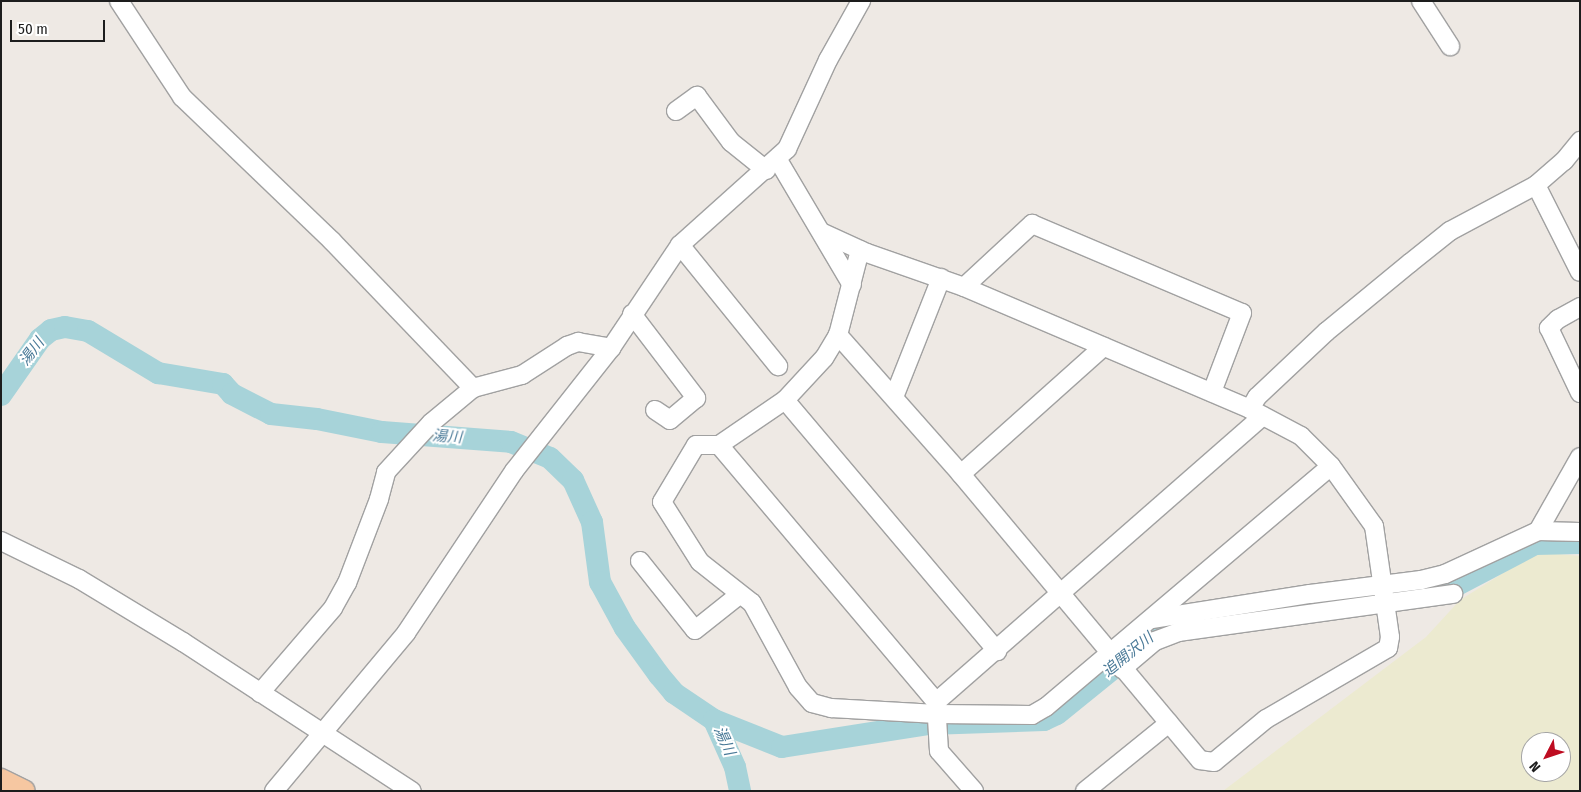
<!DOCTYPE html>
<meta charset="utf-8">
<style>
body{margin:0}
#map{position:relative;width:1581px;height:792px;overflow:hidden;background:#eee9e4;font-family:"Fira Sans Condensed","Noto Sans JP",sans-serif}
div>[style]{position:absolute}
.farmland>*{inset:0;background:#ecead0}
.river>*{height:22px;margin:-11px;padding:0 11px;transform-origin:11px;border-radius:11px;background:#a7d3d9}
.roads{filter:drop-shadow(1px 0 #a1a1a1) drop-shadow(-1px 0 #a1a1a1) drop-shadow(0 1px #a1a1a1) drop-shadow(0 -1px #a1a1a1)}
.minor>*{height:18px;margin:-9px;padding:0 9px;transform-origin:9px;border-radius:9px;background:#fff}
.major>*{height:22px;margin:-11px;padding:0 11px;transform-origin:11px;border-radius:11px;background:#f6c7a1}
span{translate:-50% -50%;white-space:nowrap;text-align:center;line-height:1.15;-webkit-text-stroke:4px #fff;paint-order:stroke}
.water-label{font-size:15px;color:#4a7a98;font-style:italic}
.frame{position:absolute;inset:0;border:2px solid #1d1d1d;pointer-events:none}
.north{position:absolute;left:1521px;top:732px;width:50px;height:50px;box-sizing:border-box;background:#fff;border:1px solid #a5a5a5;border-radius:50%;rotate:229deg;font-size:14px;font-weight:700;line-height:20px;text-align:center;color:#1d1d1d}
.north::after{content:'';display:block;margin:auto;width:18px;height:22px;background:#be0c21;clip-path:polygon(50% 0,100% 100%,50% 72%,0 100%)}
.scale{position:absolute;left:10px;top:20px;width:95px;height:22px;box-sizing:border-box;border:2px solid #1d1d1d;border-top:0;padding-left:6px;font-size:15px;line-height:18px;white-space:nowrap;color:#1d1d1d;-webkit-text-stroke:4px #fff;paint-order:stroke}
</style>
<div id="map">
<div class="farmland">
<div style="clip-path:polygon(evenodd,1537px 552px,1580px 556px,1580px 791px,1223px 791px,1426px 637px,1460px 600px,1537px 552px,1531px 742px,1561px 742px,1561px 772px,1531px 772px,1531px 742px)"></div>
</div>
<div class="river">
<div style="left:1px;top:395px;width:68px;rotate:-55.1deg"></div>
<div style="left:40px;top:339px;width:14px;rotate:-39deg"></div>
<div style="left:51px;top:330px;width:14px;rotate:-12deg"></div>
<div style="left:65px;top:327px;width:23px;rotate:10deg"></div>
<div style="left:88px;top:331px;width:82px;rotate:31deg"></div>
<div style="left:158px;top:373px;width:66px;rotate:9.6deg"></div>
<div style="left:223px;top:384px;width:13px;rotate:48deg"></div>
<div style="left:232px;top:394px;width:44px;rotate:27.1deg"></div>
<div style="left:271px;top:414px;width:46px;rotate:6.2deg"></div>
<div style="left:317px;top:419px;width:66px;rotate:11.3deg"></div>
<div style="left:382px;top:432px;width:129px;rotate:4.4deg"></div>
<div style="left:511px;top:442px;width:42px;rotate:22.3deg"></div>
<div style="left:550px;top:458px;width:32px;rotate:44deg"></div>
<div style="left:573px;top:480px;width:46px;rotate:65.7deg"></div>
<div style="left:592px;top:522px;width:61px;rotate:82.4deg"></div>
<div style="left:600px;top:582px;width:52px;rotate:61.5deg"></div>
<div style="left:625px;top:628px;width:58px;rotate:54.1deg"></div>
<div style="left:659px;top:675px;width:23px;rotate:50deg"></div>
<div style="left:674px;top:693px;width:48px;rotate:34deg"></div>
<div style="left:714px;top:720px;width:73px;rotate:21.7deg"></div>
<div style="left:782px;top:747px;width:149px;rotate:-8.9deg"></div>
<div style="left:929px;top:724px;width:115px;rotate:-2deg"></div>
<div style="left:1044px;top:720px;width:14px;rotate:-25deg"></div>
<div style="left:1057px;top:714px;width:81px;rotate:-39deg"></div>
<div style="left:1120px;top:663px;width:33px;rotate:-45deg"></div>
<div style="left:1143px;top:640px;width:23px;rotate:-31deg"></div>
<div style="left:1163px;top:628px;width:33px;rotate:-11deg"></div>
<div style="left:1425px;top:591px;width:33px;rotate:-11deg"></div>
<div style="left:1457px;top:585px;width:88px;rotate:-27.7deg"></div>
<div style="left:1535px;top:544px;width:45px;rotate:-1.3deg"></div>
<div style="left:714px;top:720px;width:51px;rotate:65.9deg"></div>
<div style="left:735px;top:767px;width:25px;rotate:78deg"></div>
</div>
<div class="roads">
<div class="minor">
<div style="left:119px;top:1px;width:115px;rotate:56.7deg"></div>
<div style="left:182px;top:97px;width:208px;rotate:43.8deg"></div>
<div style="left:332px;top:241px;width:204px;rotate:46.2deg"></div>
<div style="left:1421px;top:1px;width:54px;rotate:57.2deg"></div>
<div style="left:676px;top:111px;width:26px;rotate:-36deg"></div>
<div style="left:697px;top:96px;width:57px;rotate:53.5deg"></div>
<div style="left:731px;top:142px;width:45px;rotate:38.7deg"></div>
<div style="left:778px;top:160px;width:145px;rotate:59.4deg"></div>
<div style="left:1536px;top:185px;width:97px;rotate:63.2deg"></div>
<div style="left:823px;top:233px;width:48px;rotate:24.4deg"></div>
<div style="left:867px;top:253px;width:103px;rotate:19.3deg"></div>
<div style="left:964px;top:287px;width:311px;rotate:23.1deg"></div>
<div style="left:1250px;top:409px;width:58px;rotate:27.9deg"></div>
<div style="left:1301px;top:436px;width:42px;rotate:45deg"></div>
<div style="left:1331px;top:466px;width:74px;rotate:54.4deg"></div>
<div style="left:1374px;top:526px;width:112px;rotate:81.8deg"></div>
<div style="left:1390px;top:637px;width:11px;rotate:100deg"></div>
<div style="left:1388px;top:648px;width:141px;rotate:149.8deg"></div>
<div style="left:1266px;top:719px;width:67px;rotate:140.4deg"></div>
<div style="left:1214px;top:762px;width:14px;rotate:-172deg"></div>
<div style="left:1200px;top:760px;width:373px;rotate:-129.9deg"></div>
<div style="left:961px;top:474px;width:186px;rotate:-131.5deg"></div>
<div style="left:680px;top:245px;width:156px;rotate:51deg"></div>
<div style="left:860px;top:250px;width:88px;rotate:104.5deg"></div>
<div style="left:838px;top:335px;width:27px;rotate:121deg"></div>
<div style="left:824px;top:358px;width:57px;rotate:132.9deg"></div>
<div style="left:785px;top:400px;width:80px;rotate:145.7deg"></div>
<div style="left:719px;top:445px;width:23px;rotate:180deg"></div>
<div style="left:696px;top:445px;width:66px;rotate:120.8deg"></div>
<div style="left:662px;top:502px;width:71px;rotate:57.7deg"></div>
<div style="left:700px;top:562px;width:66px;rotate:38.3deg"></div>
<div style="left:752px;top:603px;width:96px;rotate:61.3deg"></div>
<div style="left:798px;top:687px;width:21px;rotate:49deg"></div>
<div style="left:812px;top:703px;width:20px;rotate:15deg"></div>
<div style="left:831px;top:708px;width:106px;rotate:3.2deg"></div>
<div style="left:937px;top:714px;width:95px;rotate:0.6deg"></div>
<div style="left:1032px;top:715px;width:16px;rotate:-30deg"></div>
<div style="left:1046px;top:707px;width:373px;rotate:-40.2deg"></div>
<div style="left:964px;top:287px;width:93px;rotate:-42.8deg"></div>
<div style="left:1032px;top:224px;width:228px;rotate:23deg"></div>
<div style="left:1242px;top:313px;width:85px;rotate:110.8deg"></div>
<div style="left:1580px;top:307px;width:25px;rotate:151deg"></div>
<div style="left:1558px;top:319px;width:13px;rotate:135deg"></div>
<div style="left:1549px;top:328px;width:72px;rotate:64.5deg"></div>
<div style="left:632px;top:314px;width:106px;rotate:52.7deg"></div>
<div style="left:696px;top:398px;width:34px;rotate:140deg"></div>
<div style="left:670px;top:420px;width:18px;rotate:-146deg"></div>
<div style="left:894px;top:397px;width:128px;rotate:-68.4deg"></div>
<div style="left:785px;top:400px;width:329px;rotate:49.8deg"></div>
<div style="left:1250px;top:409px;width:14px;rotate:-60deg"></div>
<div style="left:1257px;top:397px;width:95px;rotate:-43.3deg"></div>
<div style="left:1326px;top:332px;width:109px;rotate:-39.4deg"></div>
<div style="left:1410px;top:263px;width:51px;rotate:-38.7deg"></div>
<div style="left:1450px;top:231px;width:98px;rotate:-28.1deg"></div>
<div style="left:1536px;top:185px;width:37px;rotate:-41deg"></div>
<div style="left:1564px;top:161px;width:26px;rotate:-51deg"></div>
<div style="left:719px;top:445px;width:336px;rotate:49.8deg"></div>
<div style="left:961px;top:474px;width:191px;rotate:-41.8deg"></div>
<div style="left:1538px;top:531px;width:42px;rotate:1.4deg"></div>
<div style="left:1px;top:541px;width:87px;rotate:26deg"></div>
<div style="left:79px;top:579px;width:122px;rotate:31.2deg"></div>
<div style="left:183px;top:642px;width:273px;rotate:33.1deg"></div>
<div style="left:640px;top:561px;width:88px;rotate:51.4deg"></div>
<div style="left:695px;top:630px;width:56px;rotate:-38.5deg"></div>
<div style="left:1152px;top:619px;width:160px;rotate:-9deg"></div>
<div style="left:1310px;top:594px;width:112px;rotate:-7.2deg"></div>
<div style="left:1421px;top:580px;width:25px;rotate:-14deg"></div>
<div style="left:1445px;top:574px;width:102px;rotate:-24.8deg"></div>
<div style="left:1538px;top:531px;width:85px;rotate:-60.4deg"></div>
<div style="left:1122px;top:669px;width:43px;rotate:-40.3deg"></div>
<div style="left:1155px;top:641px;width:25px;rotate:-21deg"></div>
<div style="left:1178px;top:632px;width:278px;rotate:-7.9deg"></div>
<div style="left:260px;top:693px;width:112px;rotate:-49.3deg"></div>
<div style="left:333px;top:608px;width:29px;rotate:-61deg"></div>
<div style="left:347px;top:583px;width:90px;rotate:-69.1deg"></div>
<div style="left:379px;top:499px;width:28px;rotate:-75deg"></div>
<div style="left:386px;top:472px;width:67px;rotate:-47.4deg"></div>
<div style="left:431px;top:423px;width:55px;rotate:-39.8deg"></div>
<div style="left:473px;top:388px;width:51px;rotate:-14.9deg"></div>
<div style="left:522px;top:375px;width:54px;rotate:-32.8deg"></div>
<div style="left:567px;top:346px;width:12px;rotate:-20deg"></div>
<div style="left:578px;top:342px;width:34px;rotate:10deg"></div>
<div style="left:274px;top:791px;width:206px;rotate:-50.1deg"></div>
<div style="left:406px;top:633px;width:195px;rotate:-56.3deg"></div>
<div style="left:514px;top:471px;width:157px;rotate:-51.7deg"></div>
<div style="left:611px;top:348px;width:124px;rotate:-56.2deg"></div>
<div style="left:680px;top:245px;width:144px;rotate:-41.9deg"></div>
<div style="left:787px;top:149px;width:98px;rotate:-65.3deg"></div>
<div style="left:828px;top:60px;width:68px;rotate:-60.8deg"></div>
<div style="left:974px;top:791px;width:53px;rotate:-131.2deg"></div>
<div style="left:939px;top:751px;width:49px;rotate:-93.5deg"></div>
<div style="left:936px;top:702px;width:434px;rotate:-41.2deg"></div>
<div style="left:1085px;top:791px;width:108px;rotate:-39deg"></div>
</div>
<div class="major">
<div style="left:1px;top:780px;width:25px;rotate:26deg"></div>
</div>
</div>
<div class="water-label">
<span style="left:32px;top:352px;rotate:-53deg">湯川</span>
<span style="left:447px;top:437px;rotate:4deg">湯川</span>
<span style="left:1128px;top:655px;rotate:-39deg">追開沢川</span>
<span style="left:724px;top:741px;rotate:66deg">湯川</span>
</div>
<div class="frame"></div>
<div class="north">N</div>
<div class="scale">50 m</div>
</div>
